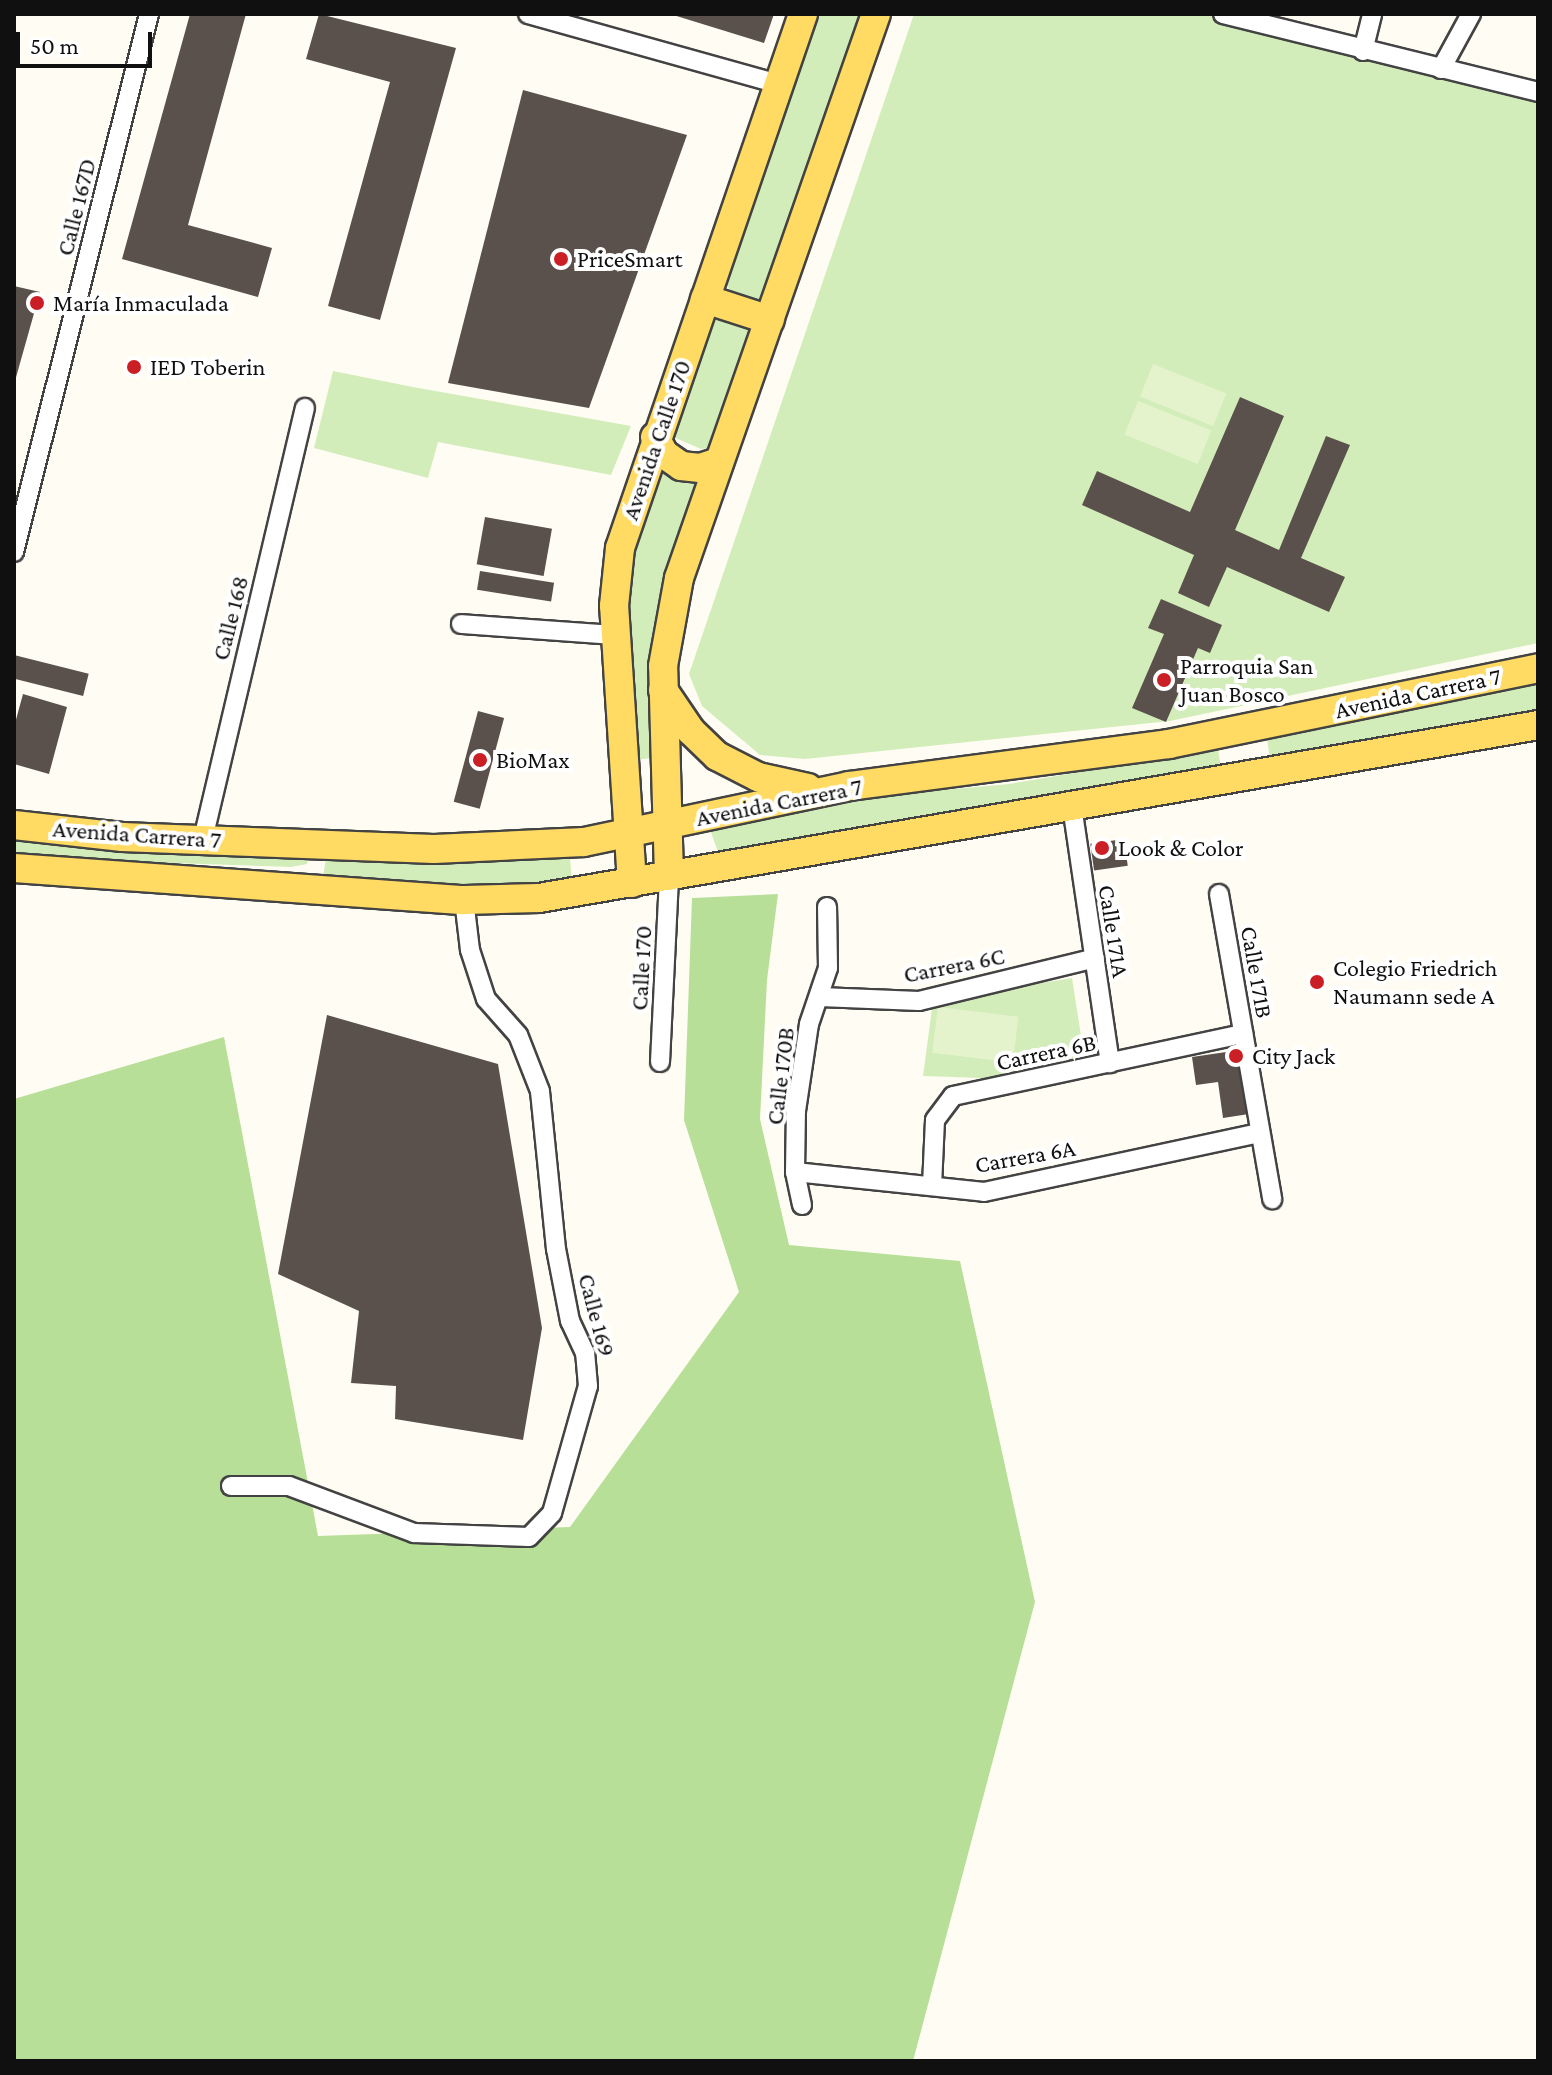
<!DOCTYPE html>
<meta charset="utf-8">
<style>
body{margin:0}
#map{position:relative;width:1552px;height:2075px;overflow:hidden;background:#fffdf3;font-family:"Crimson Pro",serif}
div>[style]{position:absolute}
.green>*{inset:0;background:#d3edba}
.forest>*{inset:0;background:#b7df98}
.pitch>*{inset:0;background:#e5f3cc;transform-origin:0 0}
.building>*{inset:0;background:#5a514c;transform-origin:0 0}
.roads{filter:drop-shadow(2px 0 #434343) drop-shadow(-2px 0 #434343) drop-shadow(0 2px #434343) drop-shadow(0 -2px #434343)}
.street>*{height:18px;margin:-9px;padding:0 9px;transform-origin:9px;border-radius:9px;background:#fff}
.primary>*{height:28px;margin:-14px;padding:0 14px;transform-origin:14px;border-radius:14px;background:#ffdb63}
.dots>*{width:22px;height:22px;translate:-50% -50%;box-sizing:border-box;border:4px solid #fff;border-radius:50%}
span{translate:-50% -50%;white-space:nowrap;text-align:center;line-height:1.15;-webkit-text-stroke:8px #fff;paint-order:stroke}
.street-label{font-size:24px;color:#101010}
.poi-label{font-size:24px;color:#101010}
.left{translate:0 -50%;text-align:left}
.frame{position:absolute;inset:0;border:16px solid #101010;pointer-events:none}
.scale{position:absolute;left:16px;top:32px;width:136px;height:36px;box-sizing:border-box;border:4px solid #101010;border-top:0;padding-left:10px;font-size:24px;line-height:28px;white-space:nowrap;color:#101010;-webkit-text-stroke:6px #fff;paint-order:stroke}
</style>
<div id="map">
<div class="green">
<div style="clip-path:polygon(816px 14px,864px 14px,759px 305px,734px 297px,725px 282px)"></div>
<div style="clip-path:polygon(914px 14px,1212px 14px,1538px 87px,1538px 643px,1170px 721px,805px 759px,760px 755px,702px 706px,689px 674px)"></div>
<div style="clip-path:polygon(720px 317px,753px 325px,713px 447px,701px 449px,671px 436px,708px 326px)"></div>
<div style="clip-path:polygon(333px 371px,413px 387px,631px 426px,611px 475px,438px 442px,428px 478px,314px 448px)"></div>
<div style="clip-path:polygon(659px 465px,703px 479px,661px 757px,635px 760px,626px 574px)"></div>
<div style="clip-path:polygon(1538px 678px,1538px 713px,1270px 760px,1267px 738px)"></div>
<div style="clip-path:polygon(1218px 749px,1221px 768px,718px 852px,709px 827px,900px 794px,1009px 784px)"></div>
<div style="clip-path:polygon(14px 837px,124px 850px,308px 857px,307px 864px,291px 867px,111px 861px,14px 854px)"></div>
<div style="clip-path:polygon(327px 853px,477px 861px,570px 858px,572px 882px,471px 888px,323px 876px)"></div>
<div style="clip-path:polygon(1072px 978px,1084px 1055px,1009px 1079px,923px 1076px,933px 1001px)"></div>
</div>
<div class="forest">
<div style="clip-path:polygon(778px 894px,767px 980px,760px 1119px,789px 1245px,960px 1261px,1035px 1602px,913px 2061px,14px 2061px,14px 1099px,224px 1037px,318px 1536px,570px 1527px,739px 1292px,684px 1120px,692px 898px)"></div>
</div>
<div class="pitch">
<div style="left:1153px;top:364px;width:79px;height:35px;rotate:22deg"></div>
<div style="left:1138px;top:401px;width:79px;height:36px;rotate:22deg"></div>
<div style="left:938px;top:1007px;width:81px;height:46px;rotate:7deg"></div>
</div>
<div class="building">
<div style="clip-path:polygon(190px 14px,246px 14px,188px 225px,272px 248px,258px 297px,122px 259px)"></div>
<div style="clip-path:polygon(319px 14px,456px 48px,380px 320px,328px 306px,390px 82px,306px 59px)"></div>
<div style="clip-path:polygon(670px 14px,774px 14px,764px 43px)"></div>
<div style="clip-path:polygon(523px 90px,687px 135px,589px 408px,448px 383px)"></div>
<div style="clip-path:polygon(14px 286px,40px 292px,15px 381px,14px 381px)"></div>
<div style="clip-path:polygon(1240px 397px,1284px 416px,1235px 530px,1279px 550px,1326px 436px,1350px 445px,1301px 558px,1345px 577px,1329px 612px,1227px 567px,1209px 607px,1178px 593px,1194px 555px,1082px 505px,1097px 471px,1190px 512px)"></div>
<div style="left:485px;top:517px;width:68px;height:48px;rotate:10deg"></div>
<div style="left:480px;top:571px;width:75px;height:19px;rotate:9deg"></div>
<div style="clip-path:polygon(1161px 599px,1222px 625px,1210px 653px,1198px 648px,1166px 722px,1132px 708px,1164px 634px,1148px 628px)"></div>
<div style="left:14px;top:655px;width:77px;height:23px;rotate:14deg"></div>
<div style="clip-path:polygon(23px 694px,67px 707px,49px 774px,14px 764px,14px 727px)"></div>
<div style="left:478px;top:711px;width:27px;height:94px;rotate:15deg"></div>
<div style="left:1124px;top:839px;width:27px;height:34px;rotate:82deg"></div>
<div style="clip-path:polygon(327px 1015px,498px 1064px,542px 1328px,523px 1440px,395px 1419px,396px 1386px,351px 1383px,359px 1311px,278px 1274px)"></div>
<div style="clip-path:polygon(1240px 1050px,1249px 1114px,1223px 1118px,1218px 1082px,1196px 1085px,1192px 1057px)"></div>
</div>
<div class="roads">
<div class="street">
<div style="left:528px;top:14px;width:261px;rotate:15.6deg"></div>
<div style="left:1223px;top:14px;width:325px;rotate:13.9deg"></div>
<div style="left:1363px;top:51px;width:38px;rotate:-76deg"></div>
<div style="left:1441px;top:69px;width:63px;rotate:-61.4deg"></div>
<div style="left:14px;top:552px;width:555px;rotate:-75.91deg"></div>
<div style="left:461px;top:624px;width:155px;rotate:4.1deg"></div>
<div style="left:1072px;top:806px;width:260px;rotate:81.6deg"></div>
<div style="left:203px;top:839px;width:443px;rotate:-76.7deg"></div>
<div style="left:1219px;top:894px;width:310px;rotate:80.1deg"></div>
<div style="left:820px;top:997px;width:99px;rotate:2.3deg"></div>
<div style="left:919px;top:1001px;width:181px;rotate:-13.7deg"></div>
<div style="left:660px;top:1062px;width:186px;rotate:-87.2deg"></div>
<div style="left:795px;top:1172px;width:190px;rotate:6deg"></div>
<div style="left:984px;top:1192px;width:282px;rotate:-12.1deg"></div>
<div style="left:932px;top:1186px;width:66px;rotate:-87.4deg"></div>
<div style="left:935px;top:1120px;width:30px;rotate:-53deg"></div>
<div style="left:953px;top:1096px;width:297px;rotate:-12.1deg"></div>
<div style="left:802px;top:1205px;width:34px;rotate:-102deg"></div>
<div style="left:795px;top:1172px;width:61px;rotate:-89.1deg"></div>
<div style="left:796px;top:1111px;width:88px;rotate:-81.5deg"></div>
<div style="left:809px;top:1024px;width:59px;rotate:-71.3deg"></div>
<div style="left:828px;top:968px;width:61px;rotate:-90.9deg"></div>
<div style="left:231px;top:1486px;width:58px"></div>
<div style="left:289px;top:1486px;width:134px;rotate:20.6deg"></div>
<div style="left:414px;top:1533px;width:115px;rotate:2deg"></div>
<div style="left:529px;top:1537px;width:33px;rotate:-46deg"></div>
<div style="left:552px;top:1513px;width:132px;rotate:-74.2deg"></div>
<div style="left:588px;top:1386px;width:33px;rotate:-95deg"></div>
<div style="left:585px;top:1353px;width:35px;rotate:-115deg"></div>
<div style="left:570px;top:1321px;width:73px;rotate:-101deg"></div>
<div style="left:556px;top:1249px;width:159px;rotate:-95.8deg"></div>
<div style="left:540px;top:1091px;width:60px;rotate:-111.4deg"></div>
<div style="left:518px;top:1035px;width:48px;rotate:-131.6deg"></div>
<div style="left:486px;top:999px;width:52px;rotate:-108.1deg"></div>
<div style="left:470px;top:950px;width:50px;rotate:-96.8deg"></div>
</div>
<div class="primary">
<div style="left:705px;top:299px;width:68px;rotate:17.9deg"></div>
<div style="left:655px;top:437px;width:19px;rotate:62deg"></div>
<div style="left:664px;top:454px;width:21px;rotate:35deg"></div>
<div style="left:681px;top:466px;width:19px;rotate:6deg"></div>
<div style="left:700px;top:468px;width:20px;rotate:-18deg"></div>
<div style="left:663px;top:690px;width:50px;rotate:55.7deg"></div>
<div style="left:691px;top:731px;width:36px;rotate:44deg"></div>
<div style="left:717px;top:756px;width:46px;rotate:27.1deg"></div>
<div style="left:758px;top:777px;width:51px;rotate:12.4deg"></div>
<div style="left:14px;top:825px;width:109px;rotate:6.3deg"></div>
<div style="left:122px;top:837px;width:312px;rotate:2.2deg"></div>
<div style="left:434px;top:849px;width:150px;rotate:-2.7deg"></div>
<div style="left:584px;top:842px;width:271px;rotate:-11.9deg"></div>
<div style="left:849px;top:786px;width:323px;rotate:-7.5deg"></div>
<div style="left:1169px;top:744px;width:377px;rotate:-11.6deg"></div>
<div style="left:14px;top:868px;width:451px;rotate:4.1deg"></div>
<div style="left:464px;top:900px;width:75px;rotate:-1.5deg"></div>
<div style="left:539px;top:898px;width:1014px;rotate:-9.82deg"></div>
<div style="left:669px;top:876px;width:210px;rotate:-91.6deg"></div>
<div style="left:663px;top:666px;width:89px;rotate:-79.7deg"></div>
<div style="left:679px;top:578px;width:597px;rotate:-70.75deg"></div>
<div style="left:632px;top:883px;width:278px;rotate:-93.7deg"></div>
<div style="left:614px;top:606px;width:58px;rotate:-84.1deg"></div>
<div style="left:620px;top:548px;width:564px;rotate:-71.08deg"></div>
</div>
</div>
<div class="dots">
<div style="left:561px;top:259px;background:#ca1f24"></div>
<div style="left:37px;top:303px;background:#ca1f24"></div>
<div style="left:134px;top:367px;background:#ca1f24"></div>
<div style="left:1164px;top:680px;background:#ca1f24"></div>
<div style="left:480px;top:760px;background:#ca1f24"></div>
<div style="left:1102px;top:848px;background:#ca1f24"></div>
<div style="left:1317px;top:982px;background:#ca1f24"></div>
<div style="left:1236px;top:1056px;background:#ca1f24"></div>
</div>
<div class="street-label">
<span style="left:76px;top:207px;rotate:-76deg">Calle 167D</span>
<span style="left:656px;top:440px;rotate:-71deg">Avenida Calle 170</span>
<span style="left:230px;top:618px;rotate:-76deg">Calle 168</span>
<span style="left:1418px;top:693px;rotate:-12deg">Avenida Carrera 7</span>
<span style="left:779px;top:802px;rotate:-11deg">Avenida Carrera 7</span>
<span style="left:137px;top:834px;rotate:4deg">Avenida Carrera 7</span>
<span style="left:1114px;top:931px;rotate:81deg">Calle 171A</span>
<span style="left:954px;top:965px;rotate:-11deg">Carrera 6C</span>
<span style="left:641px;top:968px;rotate:-87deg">Calle 170</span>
<span style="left:1257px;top:972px;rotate:80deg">Calle 171B</span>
<span style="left:1046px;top:1052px;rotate:-12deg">Carrera 6B</span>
<span style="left:780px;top:1076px;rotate:-83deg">Calle 170B</span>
<span style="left:1025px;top:1156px;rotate:-10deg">Carrera 6A</span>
<span style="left:597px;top:1315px;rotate:75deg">Calle 169</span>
</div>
<div class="poi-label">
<span class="left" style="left:577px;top:259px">PriceSmart</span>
<span class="left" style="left:53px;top:303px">María Inmaculada</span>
<span class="left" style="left:150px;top:367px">IED Toberin</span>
<span class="left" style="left:1180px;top:680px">Parroquia San<br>Juan Bosco</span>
<span class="left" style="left:496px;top:760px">BioMax</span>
<span class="left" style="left:1118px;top:848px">Look &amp; Color</span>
<span class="left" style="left:1333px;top:982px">Colegio Friedrich<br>Naumann sede A</span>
<span class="left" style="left:1252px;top:1056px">City Jack</span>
</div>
<div class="frame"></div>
<div class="scale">50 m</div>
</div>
